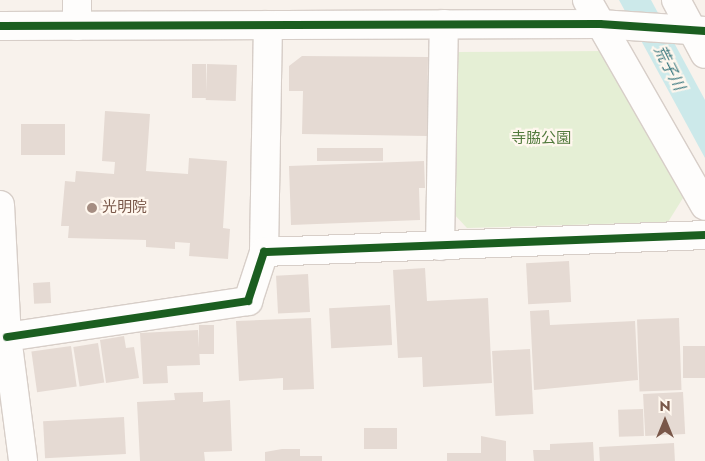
<!DOCTYPE html>
<meta charset="utf-8">
<style>
body{margin:0}
#map{position:relative;width:705px;height:461px;overflow:hidden;background:#f8f2ec;font-family:Jost,"Noto Sans JP",sans-serif}
div>[style]{position:absolute}
.green>*{inset:0;background:#e5efd5}
.water>*{inset:0;background:#cce9ea}
.building>*{inset:0;background:#e5dad3;transform-origin:0 0}
.roads{filter:drop-shadow(1px 0 #d7cec8) drop-shadow(-1px 0 #d7cec8) drop-shadow(0 1px #d7cec8) drop-shadow(0 -1px #d7cec8)}
.minor>*{height:28px;margin:-14px;padding:0 14px;transform-origin:14px;border-radius:14px;background:#fefdfc}
.cycleway>*{height:8px;margin:-4px;padding:0 4px;transform-origin:4px;border-radius:4px;background:#1b5e20}
.dots>*{width:14px;height:14px;translate:-50% -50%;box-sizing:border-box;border:2px solid #fff7ee;border-radius:50%}
span{translate:-50% -50%;white-space:nowrap;text-align:center;line-height:1.15;-webkit-text-stroke:4.5px #fff7ee;paint-order:stroke}
.park-label{font-size:15px;color:#527a3d}
.poi-label{font-size:15px;color:#795749}
.left{translate:0 -50%;text-align:left}
.water-label{font-size:16px;color:#3b787f;font-style:italic}
.north{position:absolute;left:640px;top:396px;width:50px;height:50px;-webkit-text-stroke:4px #fff7ee;paint-order:stroke;rotate:0deg;font-size:14px;font-weight:700;line-height:20px;text-align:center;color:#795749}
.north::after{content:'';display:block;margin:auto;width:18px;height:22px;background:#795749;clip-path:polygon(50% 0,100% 100%,50% 72%,0 100%)}
</style>
<div id="map">
<div class="green">
<div style="clip-path:polygon(602px 51px,683px 198px,668px 222px,467px 228px,452px 212px,456px 52px)"></div>
</div>
<div class="water">
<div style="clip-path:polygon(619px 0,651px 0,705px 100px,705px 158px)"></div>
</div>
<div class="building">
<div style="clip-path:polygon(302px 56px,428px 57px,427px 136px,302px 134px,303px 91px,289px 91px,289px 66px)"></div>
<div style="left:192px;top:64px;width:14px;height:34px"></div>
<div style="left:207px;top:64px;width:30px;height:36px;rotate:2deg"></div>
<div style="clip-path:polygon(105px 111px,150px 114px,146px 171px,188px 174px,189px 158px,227px 161px,223px 228px,230px 229px,228px 259px,189px 256px,190px 243px,175px 242px,175px 249px,146px 247px,146px 240px,68px 238px,69px 226px,61px 226px,65px 181px,75px 182px,76px 171px,114px 174px,115px 162px,102px 161px)"></div>
<div style="left:21px;top:124px;width:44px;height:31px"></div>
<div style="left:383px;top:148px;width:13px;height:66px;rotate:90deg"></div>
<div style="clip-path:polygon(424px 161px,425px 188px,419px 188px,420px 220px,291px 225px,289px 166px)"></div>
<div style="left:569px;top:261px;width:41px;height:43px;rotate:87deg"></div>
<div style="clip-path:polygon(425px 268px,427px 301px,488px 298px,492px 383px,423px 387px,422px 357px,398px 358px,393px 270px)"></div>
<div style="left:308px;top:274px;width:38px;height:32px;rotate:87deg"></div>
<div style="left:50px;top:282px;width:21px;height:17px;rotate:87deg"></div>
<div style="left:390px;top:305px;width:40px;height:61px;rotate:87deg"></div>
<div style="clip-path:polygon(549px 310px,550px 325px,635px 321px,638px 380px,534px 390px,530px 311px)"></div>
<div style="clip-path:polygon(311px 318px,314px 389px,283px 390px,283px 378px,239px 381px,236px 321px)"></div>
<div style="left:679px;top:318px;width:72px;height:42px;rotate:88deg"></div>
<div style="left:199px;top:325px;width:15px;height:29px"></div>
<div style="clip-path:polygon(198px 330px,200px 365px,167px 366px,168px 383px,143px 384px,140px 333px)"></div>
<div style="clip-path:polygon(124px 336px,126px 348px,134px 347px,139px 378px,106px 383px,100px 340px)"></div>
<div style="left:98px;top:343px;width:40px;height:25px;rotate:81deg"></div>
<div style="left:71px;top:346px;width:41px;height:40px;rotate:82deg"></div>
<div style="left:705px;top:346px;width:32px;height:22px;rotate:90deg"></div>
<div style="left:530px;top:349px;width:65px;height:38px;rotate:87deg"></div>
<div style="clip-path:polygon(203px 392px,203px 402px,230px 400px,232px 451px,204px 452px,205px 461px,140px 461px,137px 402px,175px 400px,174px 393px)"></div>
<div style="left:683px;top:392px;width:42px;height:40px;rotate:87deg"></div>
<div style="left:643px;top:409px;width:27px;height:25px;rotate:88deg"></div>
<div style="left:124px;top:417px;width:37px;height:81px;rotate:87deg"></div>
<div style="left:364px;top:428px;width:33px;height:21px"></div>
<div style="clip-path:polygon(481px 436px,506px 441px,506px 461px,447px 461px,447px 453px,481px 453px)"></div>
<div style="clip-path:polygon(593px 442px,594px 461px,534px 461px,533px 450px,550px 450px,550px 444px)"></div>
<div style="left:674px;top:443px;width:18px;height:75px;rotate:87deg"></div>
<div style="clip-path:polygon(282px 449px,300px 449px,300px 456px,322px 456px,322px 461px,265px 461px,265px 452px)"></div>
</div>
<div class="roads">
<div class="minor">
<div style="left:587px;top:0;width:237px;rotate:60.2deg"></div>
<div style="left:676px;top:0;width:61px;rotate:61.8deg"></div>
<div style="left:0;top:26px;width:600px;rotate:-0.19deg"></div>
<div style="left:600px;top:24px;width:105px;rotate:3.8deg"></div>
<div style="left:77px;top:26px;width:26px;rotate:-90deg"></div>
<div style="left:0;top:205px;width:132px;rotate:87deg"></div>
<div style="left:7px;top:337px;width:125px;rotate:82.6deg"></div>
<div style="left:440px;top:246px;width:222px;rotate:-89deg"></div>
<div style="left:264px;top:252px;width:227px;rotate:-89deg"></div>
<div style="left:7px;top:337px;width:244px;rotate:-8.5deg"></div>
<div style="left:248px;top:301px;width:52px;rotate:-71.9deg"></div>
<div style="left:264px;top:252px;width:441px;rotate:-2.2deg"></div>
</div>
</div>
<div class="cycleway">
<div style="left:0;top:26px;width:600px;rotate:-0.19deg"></div>
<div style="left:600px;top:24px;width:105px;rotate:3.8deg"></div>
<div style="left:7px;top:337px;width:244px;rotate:-8.5deg"></div>
<div style="left:248px;top:301px;width:52px;rotate:-71.9deg"></div>
<div style="left:264px;top:252px;width:441px;rotate:-2.2deg"></div>
</div>
<div class="dots">
<div style="left:92px;top:208px;background:#a58d82"></div>
</div>
<div class="park-label">
<span style="left:541px;top:139px">寺脇公園</span>
</div>
<div class="poi-label">
<span class="left" style="left:102px;top:208px">光明院</span>
</div>
<div class="water-label">
<span style="left:669px;top:68px;rotate:63deg">荒子川</span>
</div>
<div class="north">N</div>
</div>
